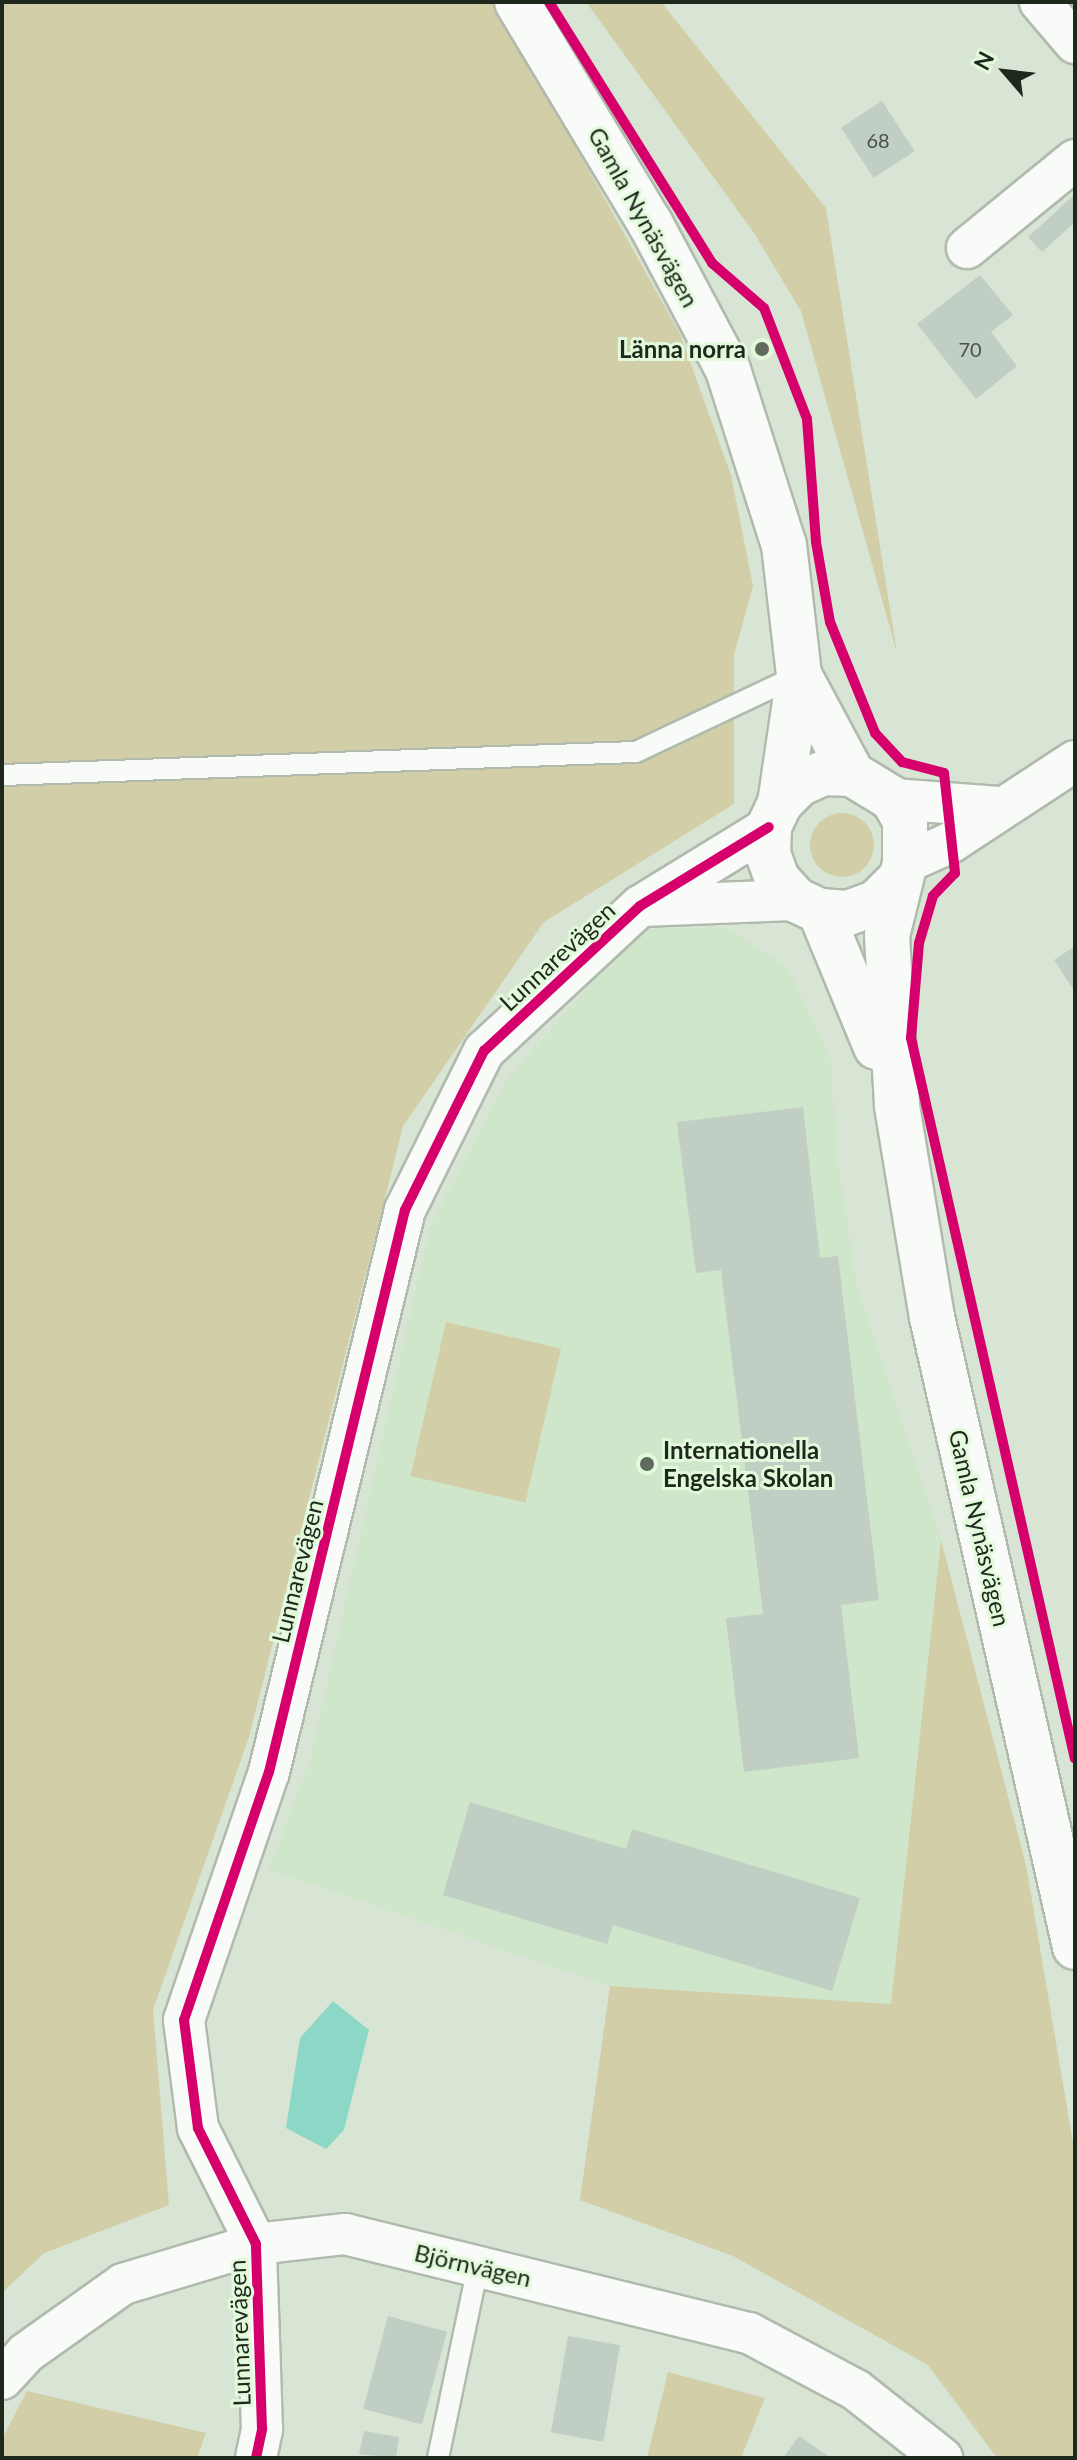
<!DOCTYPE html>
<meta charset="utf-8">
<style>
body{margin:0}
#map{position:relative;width:1077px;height:2460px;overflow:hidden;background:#d8e5d5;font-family:Lato,sans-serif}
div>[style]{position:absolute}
.built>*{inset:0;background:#d0e6cb}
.green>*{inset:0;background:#d1cea8;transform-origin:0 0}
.round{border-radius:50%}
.water>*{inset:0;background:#8cd7c6}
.building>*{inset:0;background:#c1cec3;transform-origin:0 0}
.roads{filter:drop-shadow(2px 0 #b0baad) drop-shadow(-2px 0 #b0baad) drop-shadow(0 2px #b0baad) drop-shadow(0 -2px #b0baad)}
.service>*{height:20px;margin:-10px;padding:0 10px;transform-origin:10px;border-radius:10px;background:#f9fbf9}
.minor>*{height:40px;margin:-20px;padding:0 20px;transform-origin:20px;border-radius:20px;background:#f9fbf9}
.tertiary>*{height:44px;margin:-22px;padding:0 22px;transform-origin:22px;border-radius:22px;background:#f9fbf9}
.cycleway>*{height:10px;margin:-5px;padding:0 5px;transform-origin:5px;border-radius:5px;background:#d6006c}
.dots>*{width:22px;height:22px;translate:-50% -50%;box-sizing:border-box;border:4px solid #e2fadb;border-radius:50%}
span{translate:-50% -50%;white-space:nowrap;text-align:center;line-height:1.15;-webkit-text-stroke:6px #e2fadb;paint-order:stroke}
.number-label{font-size:20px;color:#495348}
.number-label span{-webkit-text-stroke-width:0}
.street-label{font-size:24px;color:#1f281d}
.poi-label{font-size:24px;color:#1f281d;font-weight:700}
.right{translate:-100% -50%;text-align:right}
.left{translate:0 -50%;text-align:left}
.frame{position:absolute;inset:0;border:4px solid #1f281d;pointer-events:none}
.north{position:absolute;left:965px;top:32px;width:80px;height:80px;-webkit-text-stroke:6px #e2fadb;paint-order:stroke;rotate:298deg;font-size:22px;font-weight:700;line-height:32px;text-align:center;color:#1f281d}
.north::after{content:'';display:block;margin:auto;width:28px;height:36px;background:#1f281d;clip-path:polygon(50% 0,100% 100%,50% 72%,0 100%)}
</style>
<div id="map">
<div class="built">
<div style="clip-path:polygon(639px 929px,728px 929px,788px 967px,831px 1059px,837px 1156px,857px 1284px,941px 1540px,891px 2004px,610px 1986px,269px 1870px,310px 1759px,430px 1226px,508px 1078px)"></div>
</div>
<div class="green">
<div style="clip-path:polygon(2px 2px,495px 2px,680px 334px,731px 475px,753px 586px,734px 655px,734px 804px,544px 922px,403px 1126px,249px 1737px,153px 2010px,169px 2205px,44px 2253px,2px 2293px)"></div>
<div style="clip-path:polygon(586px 2px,661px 2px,826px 208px,897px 653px,801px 311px,754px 233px)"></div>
<div class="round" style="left:810px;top:813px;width:64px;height:64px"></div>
<div style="left:446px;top:1322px;width:118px;height:158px;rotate:13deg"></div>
<div style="clip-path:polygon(941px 1540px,1026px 1865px,1075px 2155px,1075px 2458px,997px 2458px,928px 2365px,733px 2256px,580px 2200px,610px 1986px,891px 2004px)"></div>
<div style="clip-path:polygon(668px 2372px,765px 2398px,741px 2458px,647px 2458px)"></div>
<div style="clip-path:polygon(27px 2391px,206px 2433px,197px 2458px,2px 2458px,2px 2439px)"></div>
</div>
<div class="water">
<div style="clip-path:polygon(333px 2001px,369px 2030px,344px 2130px,326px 2149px,286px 2128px,300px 2038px)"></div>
</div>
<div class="building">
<div style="left:882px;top:101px;width:60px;height:49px;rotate:57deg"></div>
<div style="clip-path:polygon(1075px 194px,1075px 222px,1042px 252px,1028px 237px)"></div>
<div style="clip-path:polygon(980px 275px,1013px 315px,991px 332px,1017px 366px,976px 399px,917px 324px)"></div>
<div style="clip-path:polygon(1075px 946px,1075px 992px,1054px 960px)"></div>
<div style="clip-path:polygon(803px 1107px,820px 1258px,838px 1256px,879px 1600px,841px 1605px,859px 1758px,744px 1772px,726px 1618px,763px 1614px,721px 1270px,696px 1273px,677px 1122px)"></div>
<div style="clip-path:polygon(470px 1802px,626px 1849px,632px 1829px,860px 1898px,832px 1991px,613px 1925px,607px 1944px,443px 1895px)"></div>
<div style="left:388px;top:2316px;width:61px;height:96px;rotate:15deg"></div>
<div style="left:568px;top:2336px;width:53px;height:98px;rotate:10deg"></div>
<div style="clip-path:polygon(364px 2431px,399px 2437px,396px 2458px,359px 2454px)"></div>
<div style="clip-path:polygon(799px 2436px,831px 2458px,783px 2458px)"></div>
</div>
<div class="roads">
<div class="service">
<div style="left:2px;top:775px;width:634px;rotate:-2.08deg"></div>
<div style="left:636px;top:752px;width:180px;rotate:-25.3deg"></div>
<div style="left:438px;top:2458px;width:196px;rotate:-78.2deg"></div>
</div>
<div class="minor">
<div style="left:1040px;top:2px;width:54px;rotate:49.5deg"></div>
<div style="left:967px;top:248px;width:139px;rotate:-39.2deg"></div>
<div style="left:893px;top:799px;width:106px;rotate:4.3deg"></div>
<div style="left:905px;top:863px;width:49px;rotate:-24deg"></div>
<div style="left:950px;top:843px;width:149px;rotate:-33.3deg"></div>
<div style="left:644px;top:906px;width:152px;rotate:-2.3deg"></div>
<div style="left:2px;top:2379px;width:35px;rotate:-47deg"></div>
<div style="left:26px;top:2353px;width:119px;rotate:-35.4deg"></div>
<div style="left:123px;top:2284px;width:139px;rotate:-16.7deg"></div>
<div style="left:256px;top:2244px;width:90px;rotate:-6.4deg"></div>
<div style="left:345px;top:2234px;width:416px;rotate:13.8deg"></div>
<div style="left:749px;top:2333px;width:121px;rotate:28deg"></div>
<div style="left:856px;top:2390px;width:110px;rotate:38.3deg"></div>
<div style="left:256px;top:2458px;width:30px;rotate:-78deg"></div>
<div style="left:262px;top:2429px;width:185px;rotate:-91.9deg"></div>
<div style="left:256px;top:2244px;width:130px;rotate:-116.6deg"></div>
<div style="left:198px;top:2128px;width:109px;rotate:-97.4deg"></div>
<div style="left:184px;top:2020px;width:262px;rotate:-71.1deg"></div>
<div style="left:269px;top:1772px;width:578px;rotate:-76.4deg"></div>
<div style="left:405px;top:1210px;width:178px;rotate:-63.6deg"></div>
<div style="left:484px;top:1051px;width:213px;rotate:-42.9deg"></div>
<div style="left:640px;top:906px;width:151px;rotate:-31.5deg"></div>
</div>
<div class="tertiary">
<div style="left:517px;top:2px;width:258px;rotate:59deg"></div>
<div style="left:650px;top:223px;width:166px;rotate:62deg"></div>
<div style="left:728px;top:370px;width:184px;rotate:72.3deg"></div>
<div style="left:784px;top:545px;width:131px;rotate:83.4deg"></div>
<div style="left:799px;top:675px;width:129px;rotate:98.4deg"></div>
<div style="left:780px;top:803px;width:26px;rotate:115deg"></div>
<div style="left:769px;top:827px;width:27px;rotate:92deg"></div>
<div style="left:768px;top:854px;width:27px;rotate:70deg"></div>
<div style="left:777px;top:879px;width:28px;rotate:48deg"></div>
<div style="left:796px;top:900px;width:26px;rotate:25deg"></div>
<div style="left:820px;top:911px;width:28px;rotate:4deg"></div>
<div style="left:848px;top:913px;width:30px;rotate:-20deg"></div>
<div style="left:876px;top:903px;width:28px;rotate:-45deg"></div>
<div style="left:799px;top:675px;width:112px;rotate:61.8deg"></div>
<div style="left:780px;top:803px;width:27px;rotate:-45deg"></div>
<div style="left:799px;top:784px;width:27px;rotate:-24deg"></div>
<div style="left:824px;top:773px;width:28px;rotate:2deg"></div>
<div style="left:852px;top:774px;width:48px;rotate:31.4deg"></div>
<div style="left:893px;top:799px;width:25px;rotate:61deg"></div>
<div style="left:905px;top:821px;width:42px;rotate:90deg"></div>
<div style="left:905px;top:863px;width:75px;rotate:103.9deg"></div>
<div style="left:887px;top:936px;width:170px;rotate:86.6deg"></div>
<div style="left:897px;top:1106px;width:214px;rotate:80.6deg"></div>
<div style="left:932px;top:1317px;width:646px;rotate:77.21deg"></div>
<div style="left:820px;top:911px;width:147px;rotate:67.6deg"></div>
</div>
</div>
<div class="cycleway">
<div style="left:549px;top:2px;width:308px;rotate:58deg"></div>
<div style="left:712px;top:263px;width:69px;rotate:40.9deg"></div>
<div style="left:764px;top:308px;width:119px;rotate:68.8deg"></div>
<div style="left:807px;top:419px;width:123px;rotate:85.8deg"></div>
<div style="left:816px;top:542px;width:81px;rotate:80.1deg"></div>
<div style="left:830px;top:622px;width:120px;rotate:67.9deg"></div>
<div style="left:875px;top:733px;width:40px;rotate:47deg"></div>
<div style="left:902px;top:762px;width:43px;rotate:14.7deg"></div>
<div style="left:944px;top:773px;width:101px;rotate:83.7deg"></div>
<div style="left:955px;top:873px;width:32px;rotate:134deg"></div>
<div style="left:933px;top:896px;width:49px;rotate:106.6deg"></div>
<div style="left:919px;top:943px;width:95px;rotate:94.8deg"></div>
<div style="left:911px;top:1038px;width:739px;rotate:77.19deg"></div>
<div style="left:256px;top:2458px;width:30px;rotate:-78deg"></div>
<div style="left:262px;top:2429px;width:185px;rotate:-91.9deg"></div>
<div style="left:256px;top:2244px;width:130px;rotate:-116.6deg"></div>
<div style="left:198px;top:2128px;width:109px;rotate:-97.4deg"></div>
<div style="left:184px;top:2020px;width:262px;rotate:-71.1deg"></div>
<div style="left:269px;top:1772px;width:578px;rotate:-76.4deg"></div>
<div style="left:405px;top:1210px;width:178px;rotate:-63.6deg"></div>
<div style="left:484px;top:1051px;width:213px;rotate:-42.9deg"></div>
<div style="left:640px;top:906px;width:151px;rotate:-31.5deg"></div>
</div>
<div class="dots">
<div style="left:762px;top:349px;background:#606a5d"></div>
<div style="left:647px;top:1464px;background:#606a5d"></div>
</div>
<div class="number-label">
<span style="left:878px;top:140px">68</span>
<span style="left:970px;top:349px">70</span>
</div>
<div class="street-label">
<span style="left:644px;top:217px;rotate:61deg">Gamla Nynäsvägen</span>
<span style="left:557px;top:956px;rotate:-43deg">Lunnarevägen</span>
<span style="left:980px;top:1528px;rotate:77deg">Gamla Nynäsvägen</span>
<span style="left:297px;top:1571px;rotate:-76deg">Lunnarevägen</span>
<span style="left:473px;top:2265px;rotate:13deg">Björnvägen</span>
<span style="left:239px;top:2333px;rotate:-92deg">Lunnarevägen</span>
</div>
<div class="poi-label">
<span class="right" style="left:746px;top:349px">Länna norra</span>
<span class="left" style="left:663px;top:1464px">Internationella<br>Engelska Skolan</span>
</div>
<div class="frame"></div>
<div class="north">N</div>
</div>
